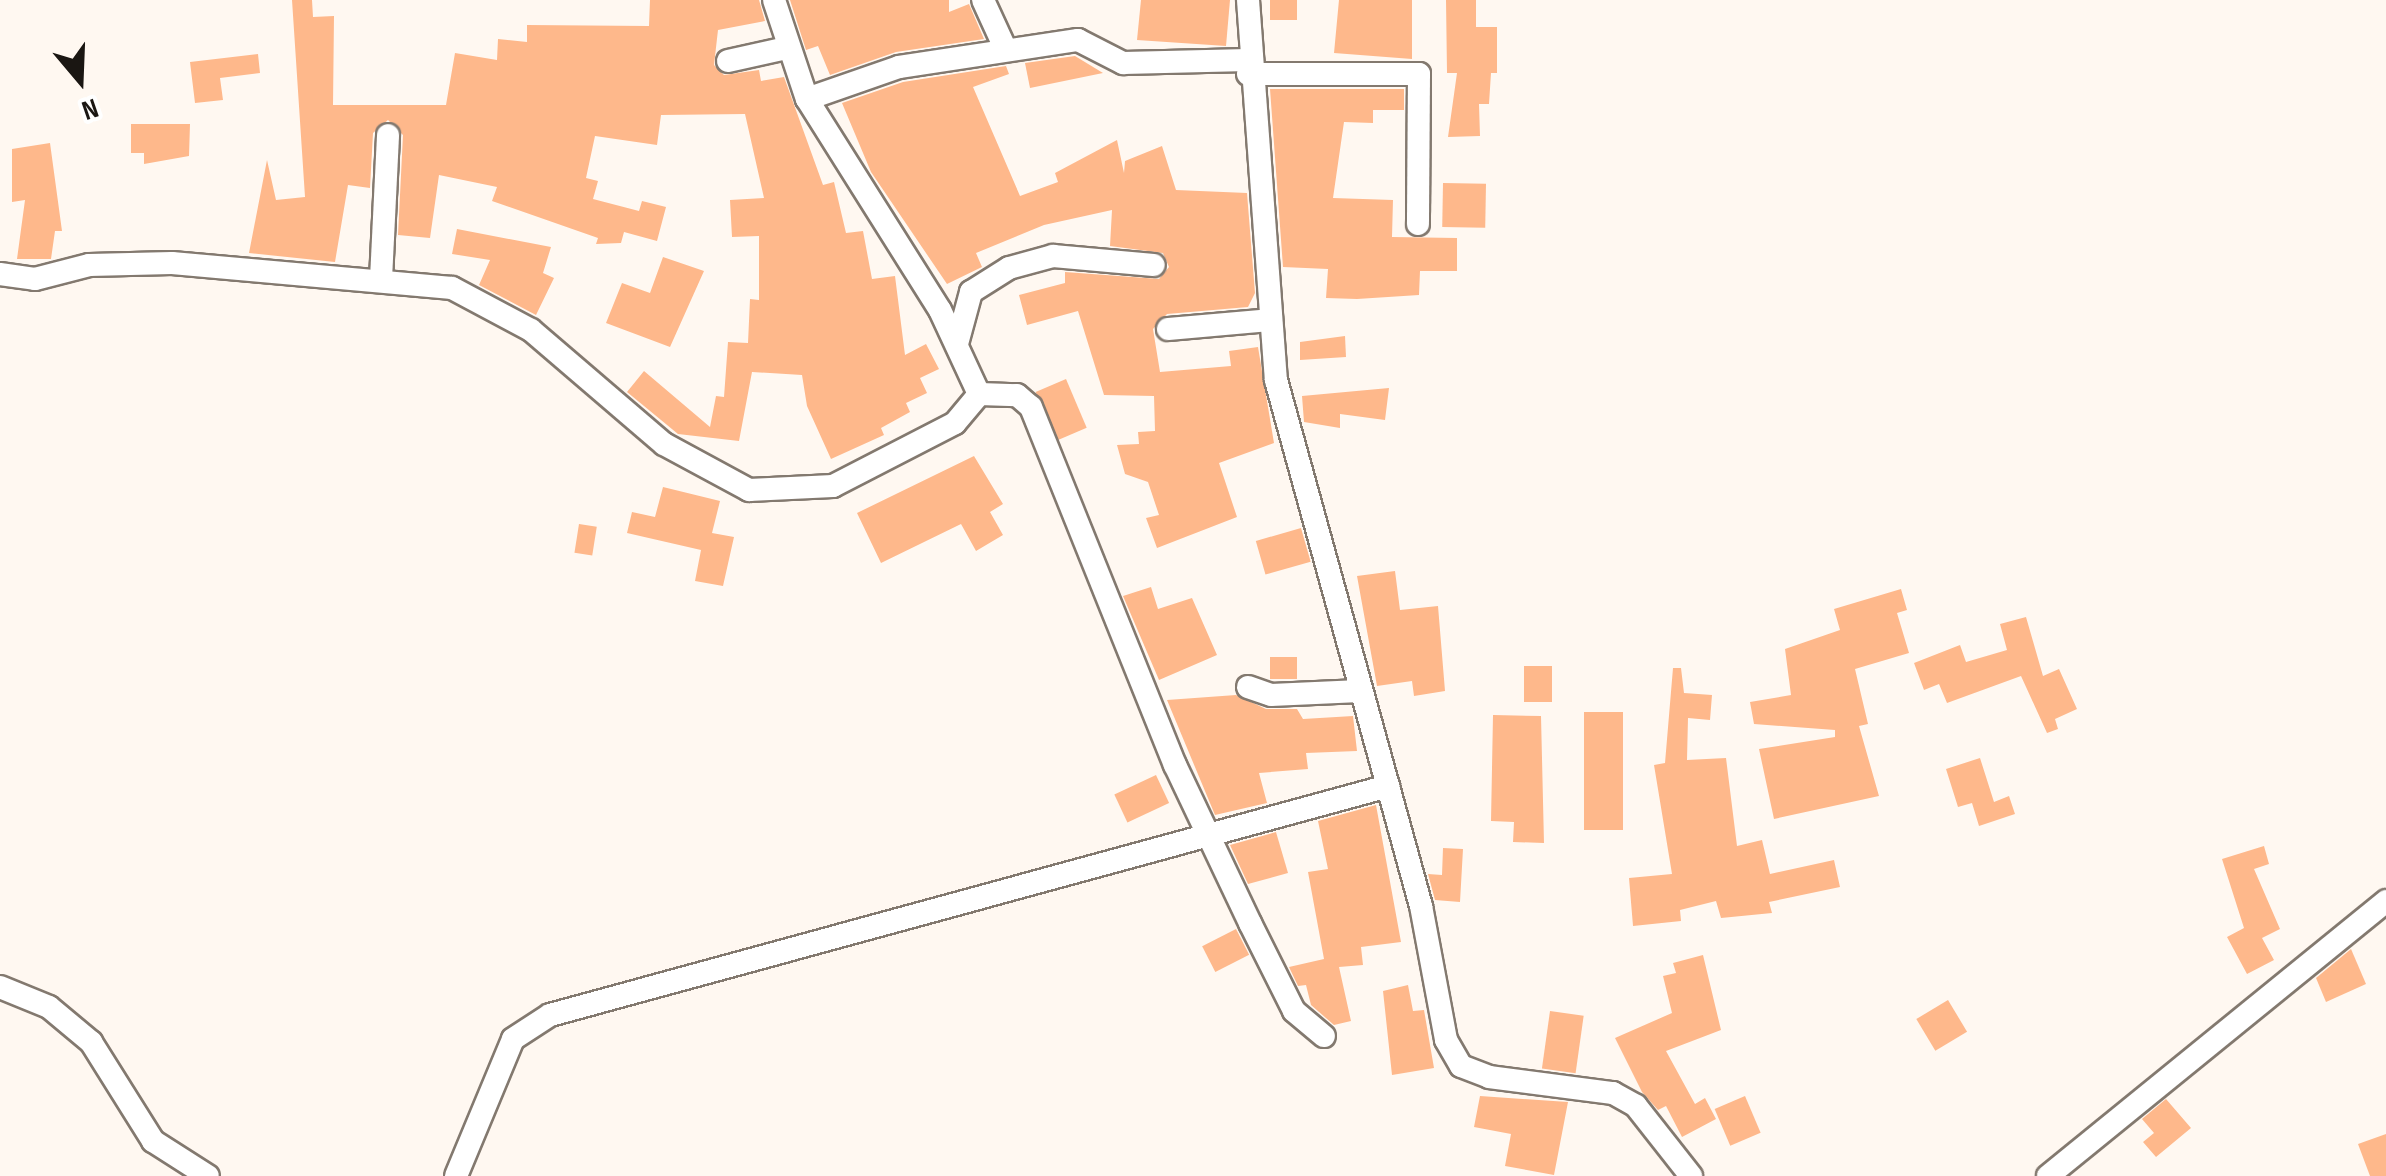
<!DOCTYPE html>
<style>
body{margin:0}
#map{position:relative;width:2386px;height:1176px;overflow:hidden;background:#fff8f1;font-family:"Sofia Sans Condensed",sans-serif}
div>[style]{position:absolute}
.building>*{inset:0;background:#feb88b;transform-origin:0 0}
.roads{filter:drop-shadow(2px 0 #83796f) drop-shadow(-2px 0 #83796f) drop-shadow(0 2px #83796f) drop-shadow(0 -2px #83796f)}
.street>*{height:22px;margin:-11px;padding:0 11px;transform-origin:11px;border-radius:11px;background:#fff}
span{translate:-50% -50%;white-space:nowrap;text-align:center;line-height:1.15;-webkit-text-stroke:10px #fff;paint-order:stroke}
.north{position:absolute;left:30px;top:30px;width:100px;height:100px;-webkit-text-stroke:8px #fff;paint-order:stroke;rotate:161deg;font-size:28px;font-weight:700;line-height:40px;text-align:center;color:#1a1612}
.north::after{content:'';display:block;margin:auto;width:35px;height:45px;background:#1a1612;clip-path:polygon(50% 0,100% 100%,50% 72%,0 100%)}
</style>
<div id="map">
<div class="building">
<div style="clip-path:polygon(292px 0,312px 0,313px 17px,334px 16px,333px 105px,446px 105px,455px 53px,497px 60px,498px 39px,527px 42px,527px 25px,649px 26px,650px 0,759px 0,765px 21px,718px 30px,714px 65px,724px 75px,759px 70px,761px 81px,784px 77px,823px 185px,834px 182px,846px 233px,863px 231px,872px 279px,895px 276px,905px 355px,926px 344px,939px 369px,920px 378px,927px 393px,906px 403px,910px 412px,881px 428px,884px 435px,831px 459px,807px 406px,802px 375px,752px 372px,739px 441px,678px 434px,627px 392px,644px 371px,710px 427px,716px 396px,724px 397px,728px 342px,748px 343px,750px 299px,759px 300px,759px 236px,732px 237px,730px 200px,764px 198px,745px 114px,661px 115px,657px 145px,595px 136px,586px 178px,598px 181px,593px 199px,639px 211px,642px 201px,666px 207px,657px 241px,624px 232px,621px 243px,596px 244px,598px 238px,492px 201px,497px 187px,439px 175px,430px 238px,398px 235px,403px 135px,388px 120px,373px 133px,370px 188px,348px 185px,335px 262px,249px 253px,267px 160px,276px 200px,305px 197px)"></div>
<div style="clip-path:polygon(790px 0,949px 0,949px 12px,969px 4px,984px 39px,896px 52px,830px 75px,818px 46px,806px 50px)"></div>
<div style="clip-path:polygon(1141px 0,1230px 0,1226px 46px,1137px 40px)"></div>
<div style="left:1270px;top:0;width:27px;height:20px"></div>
<div style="clip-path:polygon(1339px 0,1412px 0,1412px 59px,1334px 53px)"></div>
<div style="clip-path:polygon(1446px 0,1476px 0,1476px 27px,1497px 27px,1497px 73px,1491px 73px,1489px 104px,1479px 104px,1480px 136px,1448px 137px,1457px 73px,1447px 73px)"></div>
<div style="clip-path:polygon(258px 54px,260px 73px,220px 78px,223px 100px,195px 103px,190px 62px)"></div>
<div style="clip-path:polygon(1075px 56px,1103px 73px,1030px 88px,1025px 63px)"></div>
<div style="clip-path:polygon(1006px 66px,1009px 74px,973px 87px,1020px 196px,1058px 182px,1055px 173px,1117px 140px,1124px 173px,1125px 161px,1162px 146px,1176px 190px,1247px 193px,1255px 293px,1248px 307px,1167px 314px,1153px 329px,1160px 372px,1231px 366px,1229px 351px,1258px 347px,1274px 443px,1219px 463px,1237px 517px,1157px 548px,1146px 518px,1159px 515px,1148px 482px,1125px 474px,1117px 445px,1139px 444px,1138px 432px,1155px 431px,1154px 396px,1104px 395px,1078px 311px,1027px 325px,1019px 295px,1065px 283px,1065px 272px,1159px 279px,1169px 267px,1163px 253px,1110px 246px,1112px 210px,1044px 225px,976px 253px,982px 267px,947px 284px,871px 172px,842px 103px,903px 82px)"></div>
<div style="clip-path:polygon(1270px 89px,1404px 89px,1404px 110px,1373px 110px,1373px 123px,1344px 122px,1333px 198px,1393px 200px,1392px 237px,1457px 238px,1457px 271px,1420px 271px,1419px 295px,1357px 299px,1326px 298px,1328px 269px,1283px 267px)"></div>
<div style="clip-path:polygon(131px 124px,190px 124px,189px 156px,144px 164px,144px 153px,131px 153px)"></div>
<div style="clip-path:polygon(50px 143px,62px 231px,55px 231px,51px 259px,17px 259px,25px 200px,12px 202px,12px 149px)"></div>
<div style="left:1443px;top:183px;width:43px;height:44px;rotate:1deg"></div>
<div style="clip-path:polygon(457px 229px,551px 247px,543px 273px,554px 278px,536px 315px,479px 285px,490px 260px,452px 254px)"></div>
<div style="clip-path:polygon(663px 257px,704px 271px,670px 347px,606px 323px,622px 283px,650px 293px)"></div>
<div style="clip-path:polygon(1345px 336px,1346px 357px,1300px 360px,1300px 342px)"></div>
<div style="left:1066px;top:379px;width:53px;height:33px;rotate:67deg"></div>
<div style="clip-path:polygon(1389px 388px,1385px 420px,1340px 414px,1340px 428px,1304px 422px,1302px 396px)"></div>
<div style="clip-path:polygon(974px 456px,1003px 504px,990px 512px,1003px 535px,976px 551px,961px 524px,881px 563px,857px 513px)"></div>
<div style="clip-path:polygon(663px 487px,720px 501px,712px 533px,734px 537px,723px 586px,695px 581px,701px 550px,627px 533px,632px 512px,655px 517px)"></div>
<div style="left:579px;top:524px;width:18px;height:29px;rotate:9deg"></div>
<div style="left:1301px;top:528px;width:35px;height:47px;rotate:74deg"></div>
<div style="clip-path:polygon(1395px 571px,1400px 610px,1438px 606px,1445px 691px,1414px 696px,1412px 681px,1377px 686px,1357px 576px)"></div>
<div style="clip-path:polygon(1151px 587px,1158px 609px,1192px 598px,1217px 655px,1159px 680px,1123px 596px)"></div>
<div style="clip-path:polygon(1901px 589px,1907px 610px,1897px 613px,1909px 653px,1855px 669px,1868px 724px,1859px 726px,1879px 796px,1774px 819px,1759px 749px,1835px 737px,1835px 730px,1754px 724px,1750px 702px,1791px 695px,1785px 649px,1840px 630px,1834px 609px)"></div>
<div style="clip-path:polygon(2026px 617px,2043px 676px,2059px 669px,2077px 709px,2055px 719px,2058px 729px,2047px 733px,2021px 676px,1947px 703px,1939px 684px,1924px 690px,1914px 663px,1960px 645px,1966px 662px,2007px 650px,2000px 624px)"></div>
<div style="left:1270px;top:657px;width:27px;height:22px"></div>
<div style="left:1524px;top:666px;width:28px;height:36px"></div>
<div style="clip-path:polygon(1673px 668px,1681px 668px,1684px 693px,1712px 695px,1710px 720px,1688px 718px,1687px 760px,1726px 758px,1737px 846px,1762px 840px,1770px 874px,1834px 860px,1840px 887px,1769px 902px,1772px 913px,1721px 918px,1716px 901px,1680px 910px,1681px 921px,1633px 926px,1629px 878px,1672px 874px,1654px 765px,1665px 763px)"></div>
<div style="clip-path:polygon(1236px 695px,1266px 709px,1297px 709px,1303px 719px,1353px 716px,1357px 751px,1306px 753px,1308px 769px,1259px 773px,1267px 803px,1215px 815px,1167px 700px)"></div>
<div style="left:1623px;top:712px;width:118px;height:39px;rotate:90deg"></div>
<div style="clip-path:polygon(1493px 715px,1541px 716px,1544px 843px,1513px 842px,1514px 822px,1491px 821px)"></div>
<div style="clip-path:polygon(1980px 758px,1994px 802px,2009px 796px,2015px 814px,1979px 826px,1972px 803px,1958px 807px,1946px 769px)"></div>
<div style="left:1156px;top:775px;width:31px;height:46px;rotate:65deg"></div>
<div style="clip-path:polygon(1376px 805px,1401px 942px,1361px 947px,1363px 965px,1339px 967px,1351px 1021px,1334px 1025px,1311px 1005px,1306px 985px,1298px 986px,1289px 967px,1324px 959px,1308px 872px,1328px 869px,1318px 821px)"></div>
<div style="clip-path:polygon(1276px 832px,1288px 873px,1248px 884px,1230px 845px)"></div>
<div style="clip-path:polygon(2264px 846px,2269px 864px,2254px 869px,2280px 929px,2262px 938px,2274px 960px,2247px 974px,2227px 937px,2244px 928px,2222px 859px)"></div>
<div style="clip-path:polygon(1443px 848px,1463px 849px,1460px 902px,1435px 900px,1428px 874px,1442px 875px)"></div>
<div style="left:1236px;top:929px;width:29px;height:38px;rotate:63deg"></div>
<div style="clip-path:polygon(2351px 949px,2366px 984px,2326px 1002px,2316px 978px)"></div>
<div style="clip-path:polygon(1703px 955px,1721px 1030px,1666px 1051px,1695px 1104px,1705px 1098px,1716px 1119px,1682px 1137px,1666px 1106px,1658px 1110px,1642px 1092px,1615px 1038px,1672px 1013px,1663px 976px,1676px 973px,1673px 963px)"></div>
<div style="clip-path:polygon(1408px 985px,1413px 1011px,1424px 1010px,1434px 1068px,1392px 1075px,1383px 991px)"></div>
<div style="left:1948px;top:1000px;width:37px;height:37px;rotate:59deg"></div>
<div style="left:1550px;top:1011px;width:34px;height:58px;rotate:8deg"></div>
<div style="clip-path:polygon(1480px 1096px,1568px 1102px,1554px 1175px,1505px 1166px,1511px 1134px,1474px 1127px)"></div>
<div style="left:1745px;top:1096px;width:40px;height:33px;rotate:67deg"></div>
<div style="clip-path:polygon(2166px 1099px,2191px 1128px,2156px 1157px,2143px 1142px,2154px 1133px,2142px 1119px)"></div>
<div style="clip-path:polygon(2386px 1134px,2386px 1176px,2370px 1176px,2358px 1144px)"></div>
</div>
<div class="roads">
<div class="street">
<div style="left:774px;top:0;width:104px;rotate:71.6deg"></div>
<div style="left:807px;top:99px;width:249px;rotate:57.8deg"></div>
<div style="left:940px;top:310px;width:93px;rotate:65.1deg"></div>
<div style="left:983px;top:0;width:53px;rotate:65.4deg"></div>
<div style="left:1248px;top:0;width:381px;rotate:85.8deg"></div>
<div style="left:1276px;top:380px;width:546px;rotate:74.59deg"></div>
<div style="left:1421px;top:906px;width:136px;rotate:79.4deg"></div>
<div style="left:1446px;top:1040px;width:30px;rotate:60deg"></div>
<div style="left:1461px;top:1066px;width:30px;rotate:21deg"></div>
<div style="left:1489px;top:1077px;width:125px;rotate:7.4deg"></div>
<div style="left:1613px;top:1093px;width:26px;rotate:29deg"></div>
<div style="left:1636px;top:1106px;width:89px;rotate:51.8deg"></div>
<div style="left:728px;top:61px;width:60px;rotate:-12.4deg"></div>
<div style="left:1248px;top:74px;width:171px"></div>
<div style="left:1419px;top:74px;width:150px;rotate:90.4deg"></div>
<div style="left:807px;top:99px;width:97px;rotate:-19.2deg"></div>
<div style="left:899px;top:67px;width:181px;rotate:-8.6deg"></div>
<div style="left:1078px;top:40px;width:51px;rotate:27.1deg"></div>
<div style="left:1123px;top:63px;width:125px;rotate:-1.4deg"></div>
<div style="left:0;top:274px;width:35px;rotate:8deg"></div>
<div style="left:35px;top:279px;width:56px;rotate:-14.5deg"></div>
<div style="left:89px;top:265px;width:83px;rotate:-1.4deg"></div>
<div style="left:172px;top:263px;width:281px;rotate:5.1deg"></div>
<div style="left:452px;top:288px;width:89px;rotate:28deg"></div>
<div style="left:531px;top:330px;width:175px;rotate:40.6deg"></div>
<div style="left:664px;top:444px;width:97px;rotate:28.4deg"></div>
<div style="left:749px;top:490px;width:84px;rotate:-2.7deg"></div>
<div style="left:833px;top:486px;width:137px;rotate:-27.3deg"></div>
<div style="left:955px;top:423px;width:38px;rotate:-50deg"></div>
<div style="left:979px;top:394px;width:38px;rotate:2deg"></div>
<div style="left:1017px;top:395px;width:18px;rotate:41deg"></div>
<div style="left:1031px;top:407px;width:386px;rotate:68.1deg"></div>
<div style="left:1175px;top:765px;width:175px;rotate:64.6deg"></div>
<div style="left:1250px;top:923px;width:98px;rotate:63.4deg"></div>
<div style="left:1294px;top:1011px;width:39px;rotate:40deg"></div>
<div style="left:381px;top:279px;width:144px;rotate:-87.2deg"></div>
<div style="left:1168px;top:329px;width:102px;rotate:-5deg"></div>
<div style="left:957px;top:344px;width:54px;rotate:-74.9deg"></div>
<div style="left:971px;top:292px;width:45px;rotate:-32.3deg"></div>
<div style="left:1009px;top:268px;width:46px;rotate:-15.3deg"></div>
<div style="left:1053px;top:256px;width:101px;rotate:5.1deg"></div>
<div style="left:1248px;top:687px;width:24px;rotate:19deg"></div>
<div style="left:1271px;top:695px;width:89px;rotate:-2.6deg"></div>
<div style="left:0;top:987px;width:53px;rotate:22.2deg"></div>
<div style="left:49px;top:1007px;width:55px;rotate:39.8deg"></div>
<div style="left:91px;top:1042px;width:117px;rotate:57.9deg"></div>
<div style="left:153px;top:1141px;width:65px;rotate:32.5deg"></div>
<div style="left:456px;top:1176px;width:148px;rotate:-67.4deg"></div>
<div style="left:513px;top:1039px;width:44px;rotate:-33deg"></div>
<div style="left:550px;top:1015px;width:869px;rotate:-15.28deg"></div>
<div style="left:2048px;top:1176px;width:436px;rotate:-39.1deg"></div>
</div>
</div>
<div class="north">N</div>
</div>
